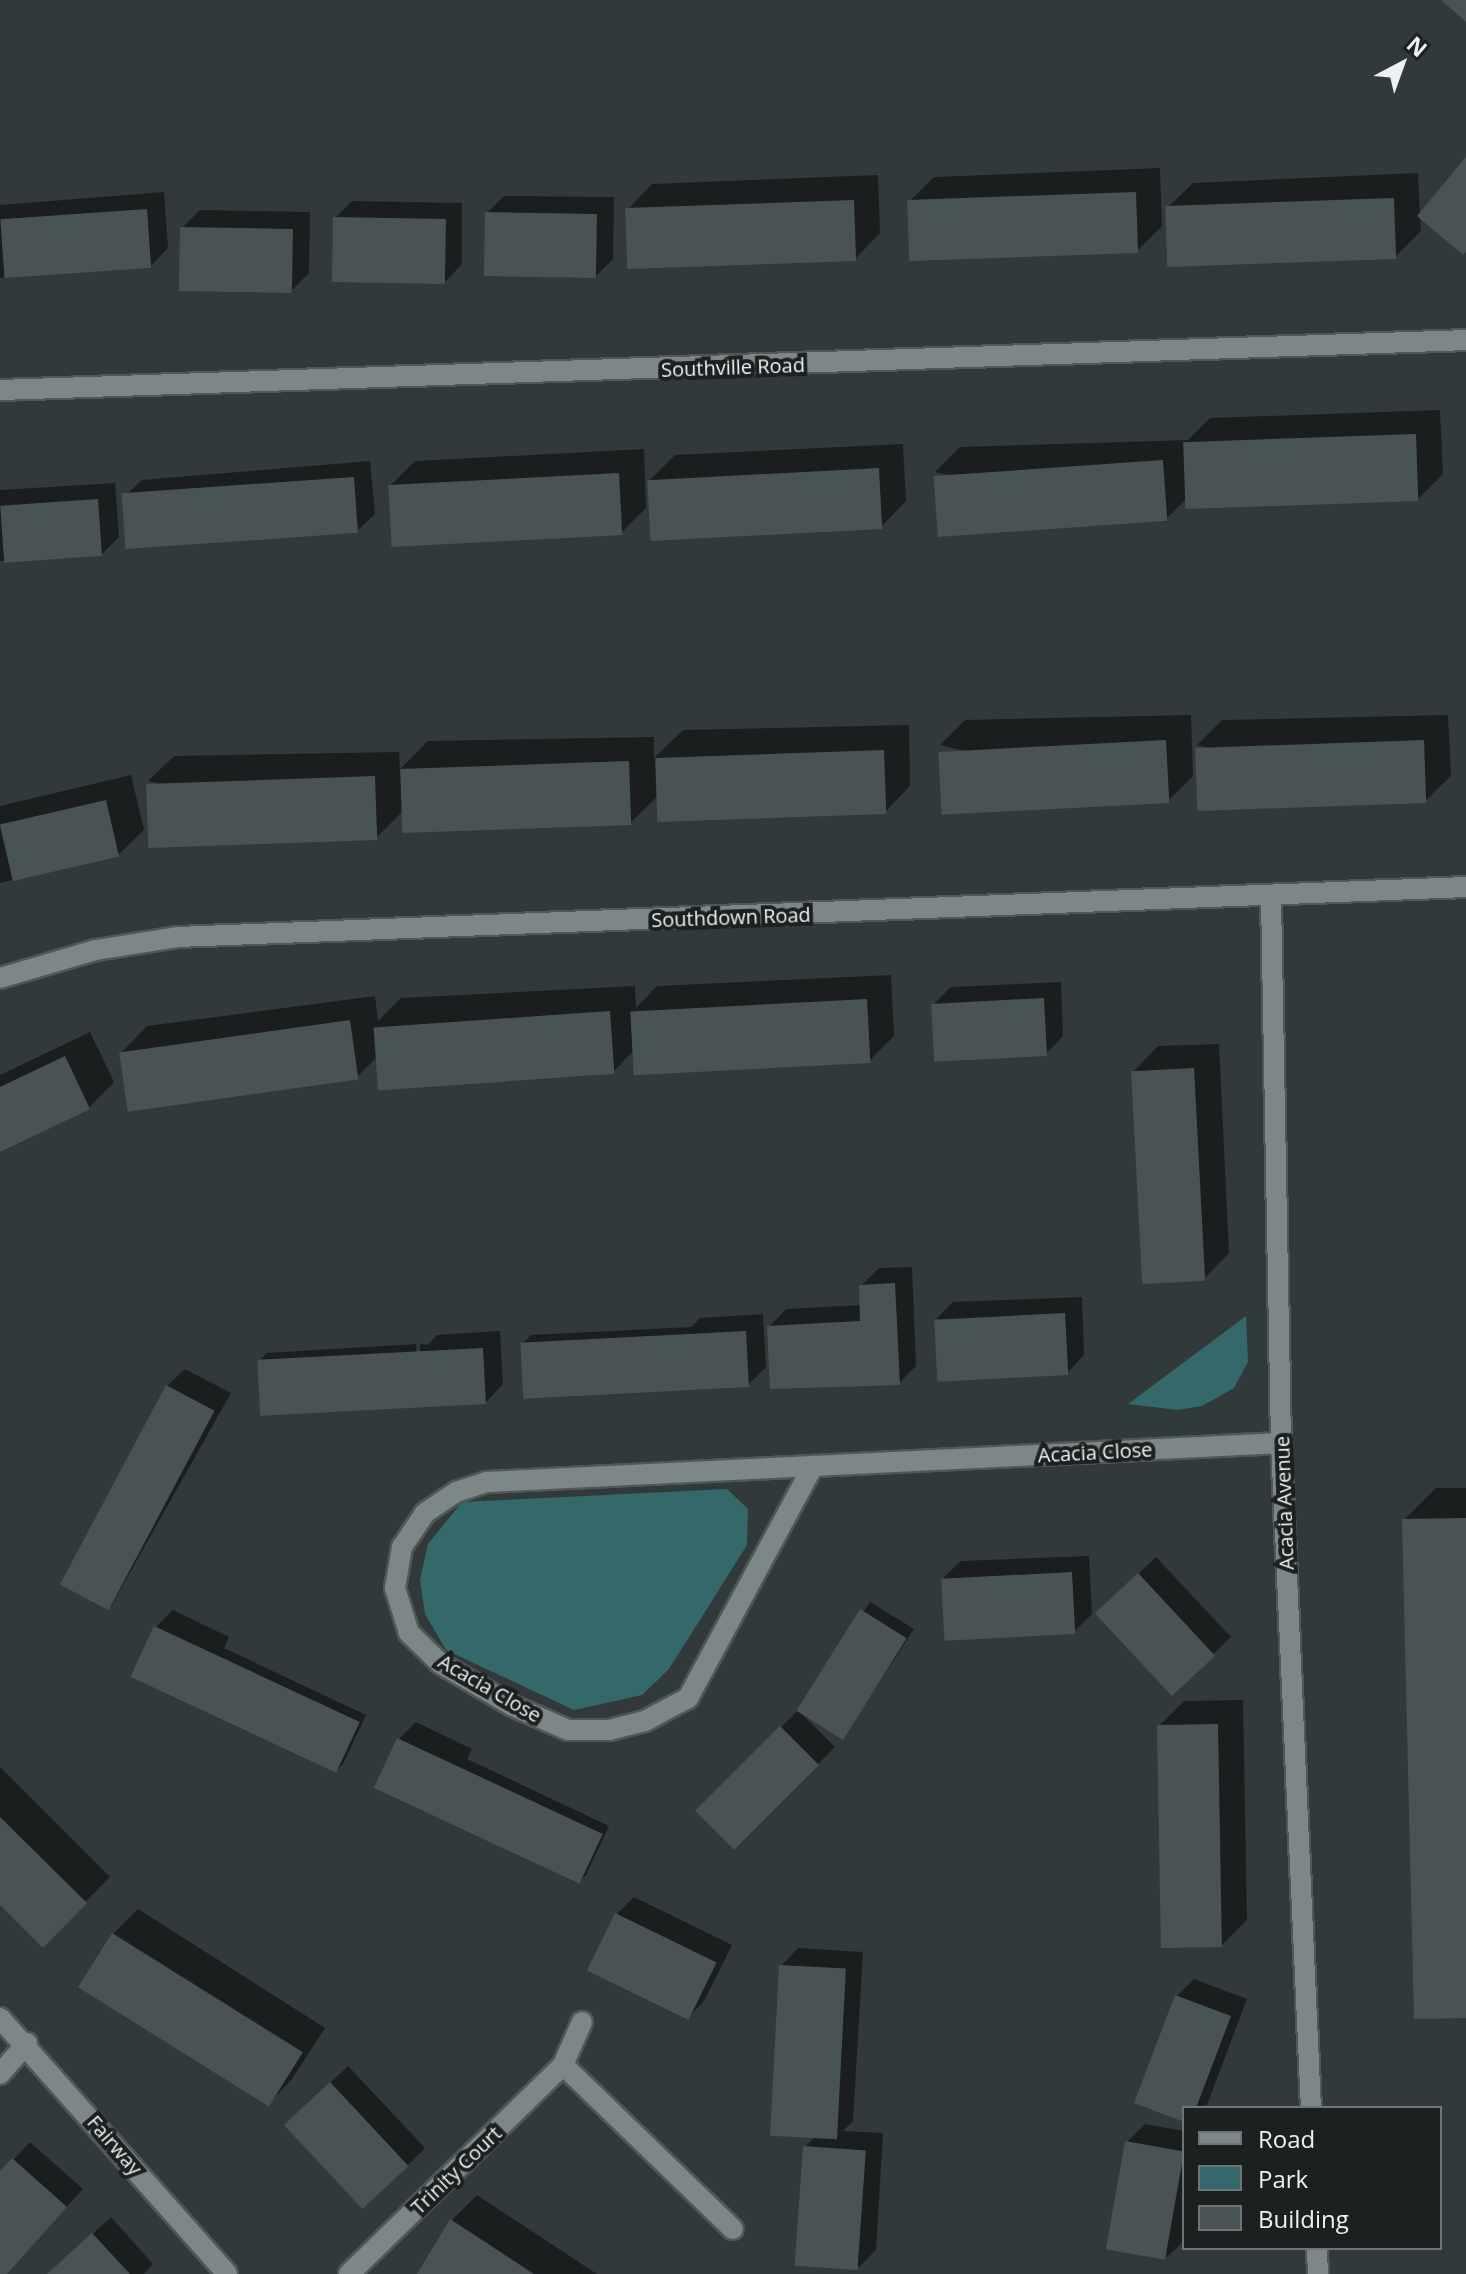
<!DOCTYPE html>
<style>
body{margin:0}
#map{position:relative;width:1466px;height:2274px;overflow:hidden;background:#32393a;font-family:"Open Sans",sans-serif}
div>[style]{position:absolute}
.green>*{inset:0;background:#35686b}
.shadow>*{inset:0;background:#0007}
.building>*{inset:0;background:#4a5353;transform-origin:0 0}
.roads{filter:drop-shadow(2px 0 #505757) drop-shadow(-2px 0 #505757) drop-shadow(0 2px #505757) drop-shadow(0 -2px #505757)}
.minor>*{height:20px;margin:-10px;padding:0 10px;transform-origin:10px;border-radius:10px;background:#7e8787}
span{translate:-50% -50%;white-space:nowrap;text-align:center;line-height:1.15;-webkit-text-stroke:8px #1c2020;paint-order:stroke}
.street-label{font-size:20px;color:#ecf1f1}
.legend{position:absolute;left:1182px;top:2106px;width:260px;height:144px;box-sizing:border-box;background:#1c2020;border:2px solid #6f7474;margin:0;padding:10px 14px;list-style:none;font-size:24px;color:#ecf1f1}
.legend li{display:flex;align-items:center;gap:16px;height:40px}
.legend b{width:40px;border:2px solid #6f7474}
.north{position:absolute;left:1362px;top:24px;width:80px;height:80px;-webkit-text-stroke:6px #1c2020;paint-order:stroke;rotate:41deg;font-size:22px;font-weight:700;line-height:32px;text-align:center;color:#ecf1f1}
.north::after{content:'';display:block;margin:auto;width:28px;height:36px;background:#ecf1f1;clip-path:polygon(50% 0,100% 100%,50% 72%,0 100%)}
</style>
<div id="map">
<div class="green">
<div style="clip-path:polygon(1246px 1316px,1248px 1362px,1234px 1388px,1202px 1406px,1178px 1410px,1128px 1404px)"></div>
<div style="clip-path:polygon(727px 1489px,748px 1509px,747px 1545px,669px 1669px,642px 1695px,574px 1710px,446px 1650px,425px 1614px,420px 1580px,428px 1544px,462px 1502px)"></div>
</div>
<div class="shadow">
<div style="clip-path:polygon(1466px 160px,1466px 249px,1420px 217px,1421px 231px,1395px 257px,1167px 208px,1193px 183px,1418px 173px,1420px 215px)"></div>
<div style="clip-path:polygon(1160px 168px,1162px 226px,1137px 251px,909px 202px,934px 177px)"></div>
<div style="clip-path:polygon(878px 175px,880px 233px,855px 259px,627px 210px,652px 184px)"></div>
<div style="clip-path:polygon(164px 192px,168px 248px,151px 266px,0 278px,0 205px)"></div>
<div style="clip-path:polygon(504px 196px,614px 197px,613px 259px,596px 276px,487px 213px)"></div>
<div style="clip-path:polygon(352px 201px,462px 203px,462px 264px,445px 282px,335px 218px)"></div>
<div style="clip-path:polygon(200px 210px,310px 212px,309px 273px,291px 291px,182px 228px)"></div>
<div style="clip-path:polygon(1440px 410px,1443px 474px,1417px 500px,1187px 498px,1166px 519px,935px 472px,960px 447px,1188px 440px,1210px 418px)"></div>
<div style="clip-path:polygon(903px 444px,906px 501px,881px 527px,649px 481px,675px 455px)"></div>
<div style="clip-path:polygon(644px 449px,646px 508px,621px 533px,390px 486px,415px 461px)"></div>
<div style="clip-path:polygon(370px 461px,375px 514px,357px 531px,124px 497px,142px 480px)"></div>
<div style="clip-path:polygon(115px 483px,119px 537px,102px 554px,0 561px,0 490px)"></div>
<div style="clip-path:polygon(1191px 715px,1193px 776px,1168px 801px,940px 745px,965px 720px)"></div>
<div style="clip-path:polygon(1448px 715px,1451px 776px,1425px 801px,1197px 745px,1222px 720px)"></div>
<div style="clip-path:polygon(909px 725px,910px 786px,885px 812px,658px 796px,630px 823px,403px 811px,376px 838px,148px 781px,174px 756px,399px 752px,400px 769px,428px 741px,654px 737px,654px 758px,683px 730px)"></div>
<div style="clip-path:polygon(131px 775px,144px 830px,118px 855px,0 883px,0 806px)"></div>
<div style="clip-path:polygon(891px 975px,894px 1036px,869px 1061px,634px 1050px,613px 1072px,377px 1057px,357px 1077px,122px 1052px,147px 1026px,375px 996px,378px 1021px,401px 998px,635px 986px,636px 1008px,657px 986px)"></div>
<div style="clip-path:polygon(1061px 982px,1063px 1036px,1046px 1054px,934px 1004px,951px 987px)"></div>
<div style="clip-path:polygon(90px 1032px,114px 1082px,89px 1108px,0 1150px,0 1075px)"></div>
<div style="clip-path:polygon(1219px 1044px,1229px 1253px,1204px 1279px,1133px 1072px,1158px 1046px)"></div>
<div style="clip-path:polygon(912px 1267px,916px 1366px,899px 1383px,769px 1327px,786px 1309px,862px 1305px,861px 1286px,879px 1268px)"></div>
<div style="clip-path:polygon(1082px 1297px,1084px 1355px,1067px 1373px,936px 1319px,953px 1302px)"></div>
<div style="clip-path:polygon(763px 1314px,766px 1367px,748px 1385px,522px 1344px,531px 1335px,691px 1327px,700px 1318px)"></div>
<div style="clip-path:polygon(500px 1331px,503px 1384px,486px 1402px,423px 1405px,420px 1344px,428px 1345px,437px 1335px)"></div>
<div style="clip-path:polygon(416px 1344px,419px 1405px,259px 1361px,267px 1353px)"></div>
<div style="clip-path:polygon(185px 1369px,231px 1393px,110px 1608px,167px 1386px)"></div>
<div style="clip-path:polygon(1436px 1488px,1466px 1488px,1466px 2016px,1404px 1520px)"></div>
<div style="clip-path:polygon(1089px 1556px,1092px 1614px,1074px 1632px,943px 1578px,961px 1561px)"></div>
<div style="clip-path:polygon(1156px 1557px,1231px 1637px,1172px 1693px,1115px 1596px)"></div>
<div style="clip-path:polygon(870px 1602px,914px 1629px,844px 1737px,801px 1713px,835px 1747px,735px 1847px,699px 1811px,798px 1710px)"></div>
<div style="clip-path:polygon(173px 1610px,229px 1637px,224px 1648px,366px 1715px,343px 1764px,334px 1772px,156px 1627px)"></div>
<div style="clip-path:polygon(1243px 1700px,1247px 1920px,1222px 1945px,1159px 1726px,1184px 1701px)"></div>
<div style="clip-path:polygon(416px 1722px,472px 1749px,467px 1759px,609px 1826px,586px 1875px,578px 1883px,376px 1787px,399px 1739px)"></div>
<div style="clip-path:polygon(0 1767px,110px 1877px,43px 1945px,0 1902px)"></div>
<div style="clip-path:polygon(634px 1897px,732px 1945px,704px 2001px,687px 2019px,589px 1970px,617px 1914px)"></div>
<div style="clip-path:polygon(138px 1909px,325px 2028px,292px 2079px,267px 2105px,113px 1934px)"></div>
<div style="clip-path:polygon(798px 1948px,863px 1952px,853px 2121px,843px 2131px,883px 2133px,876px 2250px,859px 2267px,805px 2147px,815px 2137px,781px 1966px)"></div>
<div style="clip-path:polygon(1194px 1979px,1247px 1999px,1207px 2105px,1184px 2108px,1184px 2120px,1177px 1996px)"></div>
<div style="clip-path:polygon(348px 2066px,425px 2148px,408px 2165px,303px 2108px)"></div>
<div style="clip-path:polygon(1145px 2124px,1184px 2131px,1184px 2241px,1167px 2257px,1127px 2142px)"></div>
<div style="clip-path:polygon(30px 2142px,83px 2189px,6px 2274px,0 2274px,0 2174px)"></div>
<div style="clip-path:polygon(477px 2195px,597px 2274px,421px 2274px,452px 2220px)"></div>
<div style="clip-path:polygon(111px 2217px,153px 2264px,144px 2274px,49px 2274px)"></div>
</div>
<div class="building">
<div style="clip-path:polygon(1441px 0,1466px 0,1466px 22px)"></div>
<div style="clip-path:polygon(1466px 157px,1466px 252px,1463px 255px,1417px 216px)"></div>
<div style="left:1136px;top:192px;width:61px;height:229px;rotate:88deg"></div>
<div style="left:1394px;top:198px;width:61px;height:229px;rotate:88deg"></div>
<div style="left:854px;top:200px;width:61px;height:229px;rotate:88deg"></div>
<div style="left:147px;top:209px;width:59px;height:147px;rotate:86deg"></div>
<div style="left:485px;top:212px;width:112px;height:64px;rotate:1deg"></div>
<div style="left:333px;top:217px;width:113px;height:65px;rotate:1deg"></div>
<div style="left:180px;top:227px;width:113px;height:64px;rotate:1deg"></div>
<div style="left:1416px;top:434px;width:67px;height:233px;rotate:88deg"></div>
<div style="left:1163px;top:460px;width:61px;height:230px;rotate:86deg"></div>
<div style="left:879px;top:468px;width:61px;height:232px;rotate:87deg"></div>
<div style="left:619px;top:473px;width:62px;height:231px;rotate:87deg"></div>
<div style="left:354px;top:477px;width:56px;height:233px;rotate:86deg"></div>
<div style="left:98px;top:499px;width:57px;height:98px;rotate:86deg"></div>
<div style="left:1166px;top:740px;width:63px;height:228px;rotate:87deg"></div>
<div style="left:1424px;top:740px;width:63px;height:229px;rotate:88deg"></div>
<div style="left:884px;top:750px;width:64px;height:229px;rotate:88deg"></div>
<div style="left:629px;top:761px;width:64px;height:229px;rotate:88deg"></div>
<div style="left:375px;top:776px;width:64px;height:229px;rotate:88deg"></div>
<div style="left:106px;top:800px;width:58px;height:109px;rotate:77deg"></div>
<div style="left:1044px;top:998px;width:58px;height:113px;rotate:87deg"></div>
<div style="left:867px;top:999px;width:64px;height:237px;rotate:87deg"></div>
<div style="left:610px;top:1011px;width:63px;height:237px;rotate:86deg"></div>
<div style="left:350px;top:1020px;width:60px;height:233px;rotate:82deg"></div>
<div style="clip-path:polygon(65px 1056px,90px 1109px,0 1152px,0 1087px)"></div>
<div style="left:1194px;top:1068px;width:213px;height:63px;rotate:87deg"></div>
<div style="clip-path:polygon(895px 1283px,900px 1385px,770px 1389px,767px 1326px,860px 1321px,859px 1285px)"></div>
<div style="left:1065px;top:1313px;width:62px;height:131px;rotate:87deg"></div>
<div style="left:746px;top:1331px;width:56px;height:226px;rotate:87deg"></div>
<div style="left:483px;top:1348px;width:56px;height:226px;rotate:87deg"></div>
<div style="left:166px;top:1385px;width:55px;height:226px;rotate:28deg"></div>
<div style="clip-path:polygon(1466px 1518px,1466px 2018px,1414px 2019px,1402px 1519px)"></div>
<div style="left:1072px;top:1572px;width:62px;height:131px;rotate:87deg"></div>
<div style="left:1138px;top:1573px;width:113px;height:59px;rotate:47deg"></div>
<div style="left:860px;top:1609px;width:55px;height:120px;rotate:32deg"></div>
<div style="left:154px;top:1626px;width:227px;height:56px;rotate:25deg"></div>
<div style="left:1218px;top:1724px;width:223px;height:61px;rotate:89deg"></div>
<div style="left:780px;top:1726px;width:55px;height:120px;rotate:45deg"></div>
<div style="left:397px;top:1738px;width:227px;height:55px;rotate:25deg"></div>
<div style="clip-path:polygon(0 1817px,87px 1903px,43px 1948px,0 1905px)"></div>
<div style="left:615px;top:1913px;width:113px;height:64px;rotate:26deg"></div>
<div style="left:112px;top:1933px;width:225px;height:64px;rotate:32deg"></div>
<div style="left:779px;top:1965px;width:67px;height:171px;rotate:3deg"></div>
<div style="clip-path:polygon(1175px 1995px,1231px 2016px,1196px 2108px,1184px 2108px,1184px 2122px,1134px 2103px)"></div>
<div style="left:330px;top:2082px;width:115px;height:63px;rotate:47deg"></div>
<div style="left:1125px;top:2141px;width:60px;height:110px;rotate:10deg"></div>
<div style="left:803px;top:2146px;width:63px;height:120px;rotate:4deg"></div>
<div style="clip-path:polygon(12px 2158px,67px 2207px,7px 2274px,0 2274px,0 2171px)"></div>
<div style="clip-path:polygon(450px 2219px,534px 2274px,417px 2274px)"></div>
<div style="clip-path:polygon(92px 2233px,130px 2274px,47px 2274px)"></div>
</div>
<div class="roads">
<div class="minor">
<div style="left:0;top:390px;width:1467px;rotate:-1.95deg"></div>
<div style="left:1271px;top:897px;width:546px;rotate:88.95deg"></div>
<div style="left:1281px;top:1443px;width:666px;rotate:87.42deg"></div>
<div style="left:0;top:978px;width:100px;rotate:-16.3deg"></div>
<div style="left:96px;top:950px;width:82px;rotate:-9.1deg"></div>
<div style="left:177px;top:937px;width:1290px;rotate:-2.22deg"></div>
<div style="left:813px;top:1466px;width:264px;rotate:118.3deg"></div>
<div style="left:688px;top:1698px;width:49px;rotate:151.9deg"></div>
<div style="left:645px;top:1721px;width:36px;rotate:166deg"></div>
<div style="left:610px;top:1730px;width:42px;rotate:180deg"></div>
<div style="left:568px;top:1730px;width:60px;rotate:-156.4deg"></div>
<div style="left:513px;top:1706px;width:83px;rotate:-149.7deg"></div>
<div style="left:441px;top:1664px;width:45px;rotate:-135.9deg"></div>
<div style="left:409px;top:1633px;width:47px;rotate:-107.3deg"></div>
<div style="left:395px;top:1588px;width:42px;rotate:-80.3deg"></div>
<div style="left:402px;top:1547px;width:41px;rotate:-55.9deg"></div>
<div style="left:425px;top:1513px;width:37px;rotate:-34deg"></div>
<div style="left:456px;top:1492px;width:33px;rotate:-18deg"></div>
<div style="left:487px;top:1482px;width:326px;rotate:-2.8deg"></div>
<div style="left:813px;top:1466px;width:469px;rotate:-2.8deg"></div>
<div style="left:0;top:2018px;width:342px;rotate:48.4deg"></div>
<div style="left:563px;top:2065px;width:236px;rotate:44deg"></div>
<div style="left:0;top:2074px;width:41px;rotate:-48.9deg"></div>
<div style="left:1317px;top:2248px;width:26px;rotate:88deg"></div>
<div style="left:349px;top:2274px;width:299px;rotate:-44.3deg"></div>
<div style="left:563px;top:2065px;width:47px;rotate:-66.2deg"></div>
</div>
</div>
<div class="street-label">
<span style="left:733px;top:367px;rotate:-2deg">Southville Road</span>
<span style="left:731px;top:917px;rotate:-2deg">Southdown Road</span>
<span style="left:1095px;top:1452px;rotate:-3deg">Acacia Close</span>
<span style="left:1284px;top:1503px;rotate:-92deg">Acacia Avenue</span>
<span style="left:490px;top:1688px;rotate:30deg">Acacia Close</span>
<span style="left:115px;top:2145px;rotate:49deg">Fairway</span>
<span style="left:456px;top:2170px;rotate:-44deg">Trinity Court</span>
</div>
<ul class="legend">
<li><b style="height:10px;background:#7e8787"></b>Road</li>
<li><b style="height:22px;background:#35686b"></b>Park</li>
<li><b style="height:22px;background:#4a5353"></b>Building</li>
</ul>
<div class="north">N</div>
</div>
